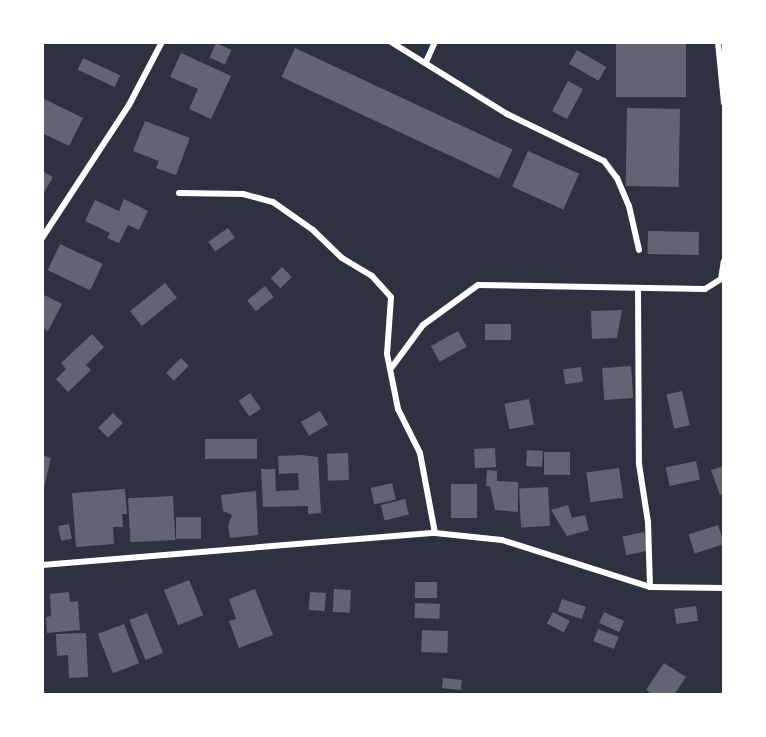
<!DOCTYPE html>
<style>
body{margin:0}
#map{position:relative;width:766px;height:737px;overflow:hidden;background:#2d3142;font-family:Barlow,sans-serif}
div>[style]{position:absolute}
.building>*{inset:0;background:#626471;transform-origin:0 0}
.minor>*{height:6px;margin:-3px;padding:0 3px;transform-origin:3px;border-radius:3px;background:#fff}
span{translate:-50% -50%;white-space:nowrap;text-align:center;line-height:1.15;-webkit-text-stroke:4.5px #fff;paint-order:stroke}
.frame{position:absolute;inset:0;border:44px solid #fff;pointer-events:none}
</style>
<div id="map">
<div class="building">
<div style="left:616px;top:42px;width:70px;height:55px"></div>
<div style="left:216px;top:43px;width:17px;height:16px;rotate:24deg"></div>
<div style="left:295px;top:48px;width:240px;height:32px;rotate:25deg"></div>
<div style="left:577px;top:50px;width:34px;height:16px;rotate:30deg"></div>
<div style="clip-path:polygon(181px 53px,231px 76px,211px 119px,189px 109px,198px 89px,170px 77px)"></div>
<div style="left:83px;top:58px;width:41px;height:13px;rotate:25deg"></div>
<div style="left:568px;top:81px;width:17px;height:34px;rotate:28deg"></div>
<div style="clip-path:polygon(42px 98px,83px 118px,69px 146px,42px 133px)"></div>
<div style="left:627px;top:108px;width:53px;height:78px;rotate:1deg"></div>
<div style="clip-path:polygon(145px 121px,190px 138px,176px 175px,156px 168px,159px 161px,133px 151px)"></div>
<div style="left:528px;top:151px;width:56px;height:39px;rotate:24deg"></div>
<div style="clip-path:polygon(42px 171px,53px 177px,42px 196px)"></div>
<div style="clip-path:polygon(124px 199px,148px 211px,139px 230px,128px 225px,119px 243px,107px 238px,110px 233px,85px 221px,95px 200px,119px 211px)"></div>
<div style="left:228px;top:228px;width:12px;height:24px;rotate:55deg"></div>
<div style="left:648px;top:231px;width:51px;height:23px;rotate:1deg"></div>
<div style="left:60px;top:244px;width:47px;height:29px;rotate:25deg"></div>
<div style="left:282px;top:267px;width:14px;height:16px;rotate:45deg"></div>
<div style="left:165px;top:283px;width:19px;height:45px;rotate:51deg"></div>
<div style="left:265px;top:286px;width:14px;height:23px;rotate:51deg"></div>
<div style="clip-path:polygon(42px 294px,62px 304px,48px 331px,42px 328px)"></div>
<div style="clip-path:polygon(622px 310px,617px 338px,592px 339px,591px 311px)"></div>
<div style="left:485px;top:324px;width:26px;height:16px"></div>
<div style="left:458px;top:331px;width:18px;height:31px;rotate:61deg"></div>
<div style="clip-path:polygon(92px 334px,104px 347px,86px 365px,91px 370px,68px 392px,56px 379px,66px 369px,61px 363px)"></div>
<div style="left:181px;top:358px;width:11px;height:21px;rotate:45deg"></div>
<div style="left:631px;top:366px;width:32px;height:29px;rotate:86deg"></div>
<div style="left:581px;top:367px;width:15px;height:18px;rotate:82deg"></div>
<div style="left:682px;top:391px;width:35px;height:16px;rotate:77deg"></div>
<div style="left:250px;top:393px;width:19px;height:14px;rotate:55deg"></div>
<div style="left:529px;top:399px;width:26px;height:25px;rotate:79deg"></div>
<div style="left:320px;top:411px;width:16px;height:22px;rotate:60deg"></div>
<div style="left:113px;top:413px;width:14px;height:21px;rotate:45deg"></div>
<div style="left:205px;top:439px;width:52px;height:20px"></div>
<div style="left:495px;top:448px;width:19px;height:21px;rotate:87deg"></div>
<div style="left:527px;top:450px;width:16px;height:16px;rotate:4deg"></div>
<div style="left:544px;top:452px;width:26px;height:23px"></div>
<div style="left:348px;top:453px;width:27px;height:21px;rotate:88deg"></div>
<div style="clip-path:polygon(42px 455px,51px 458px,43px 492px,42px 492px)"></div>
<div style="clip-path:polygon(301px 455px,318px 457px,321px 513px,308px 514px,308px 506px,263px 507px,261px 469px,275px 469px,276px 491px,299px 490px,298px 473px,279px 474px,278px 456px)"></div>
<div style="left:696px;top:461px;width:19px;height:31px;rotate:78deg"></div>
<div style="clip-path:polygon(724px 466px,724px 493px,720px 495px,711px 470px)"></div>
<div style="left:619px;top:468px;width:30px;height:33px;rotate:82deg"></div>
<div style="clip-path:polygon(487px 470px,497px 471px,497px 481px,518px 482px,518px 512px,495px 510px,490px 486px,486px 486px)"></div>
<div style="left:392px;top:483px;width:17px;height:22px;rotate:77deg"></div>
<div style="left:451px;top:484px;width:26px;height:34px"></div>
<div style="left:548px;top:487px;width:39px;height:29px;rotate:87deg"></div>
<div style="clip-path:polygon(125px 489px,127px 514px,122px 514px,123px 527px,113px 527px,114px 544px,76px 547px,72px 493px)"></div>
<div style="clip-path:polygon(256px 491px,258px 535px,230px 538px,228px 526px,232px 515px,223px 511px,221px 495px)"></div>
<div style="left:173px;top:496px;width:44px;height:45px;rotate:87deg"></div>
<div style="left:405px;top:499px;width:16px;height:25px;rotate:76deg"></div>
<div style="clip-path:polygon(568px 505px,572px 518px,585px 515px,589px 530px,567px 536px,551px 510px)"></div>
<div style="left:176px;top:517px;width:25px;height:22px"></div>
<div style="left:69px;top:524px;width:15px;height:11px;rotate:79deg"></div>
<div style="left:718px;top:525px;width:20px;height:31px;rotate:72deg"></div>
<div style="left:644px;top:532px;width:19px;height:22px;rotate:78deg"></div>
<div style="left:189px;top:580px;width:38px;height:27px;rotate:68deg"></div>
<div style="left:415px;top:582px;width:22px;height:16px"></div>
<div style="clip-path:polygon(255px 589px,273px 635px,239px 648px,229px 621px,236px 619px,229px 599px)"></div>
<div style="left:334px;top:589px;width:17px;height:23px;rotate:3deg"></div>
<div style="clip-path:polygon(69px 592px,70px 602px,78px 601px,80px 630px,47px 633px,46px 617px,51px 616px,50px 594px)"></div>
<div style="left:310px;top:592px;width:16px;height:18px;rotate:4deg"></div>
<div style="left:562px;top:599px;width:25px;height:13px;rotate:18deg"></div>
<div style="left:415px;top:603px;width:25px;height:15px;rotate:2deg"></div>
<div style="left:696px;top:606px;width:15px;height:22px;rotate:82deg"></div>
<div style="left:553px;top:612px;width:19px;height:13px;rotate:28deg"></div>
<div style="left:604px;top:612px;width:22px;height:12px;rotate:24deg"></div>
<div style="left:147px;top:613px;width:43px;height:19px;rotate:68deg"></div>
<div style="left:124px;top:624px;width:42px;height:28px;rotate:69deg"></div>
<div style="left:598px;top:629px;width:22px;height:13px;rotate:21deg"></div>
<div style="left:422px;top:630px;width:26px;height:22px;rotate:2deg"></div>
<div style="clip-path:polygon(86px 633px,88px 677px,69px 678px,68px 655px,57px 656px,56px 634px)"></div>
<div style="clip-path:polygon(664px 663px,686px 677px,674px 695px,654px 695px,646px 690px)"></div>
<div style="left:443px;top:678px;width:19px;height:10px;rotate:6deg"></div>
</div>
<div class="minor">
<div style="left:391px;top:42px;width:137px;rotate:31.8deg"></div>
<div style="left:507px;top:114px;width:108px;rotate:25.9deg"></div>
<div style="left:604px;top:161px;width:21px;rotate:53deg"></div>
<div style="left:617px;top:178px;width:30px;rotate:67deg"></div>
<div style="left:629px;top:206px;width:45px;rotate:77.2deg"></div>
<div style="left:718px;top:42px;width:61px;rotate:84.4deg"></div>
<div style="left:426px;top:62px;width:22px;rotate:-66deg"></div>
<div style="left:179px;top:193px;width:64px;rotate:0.9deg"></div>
<div style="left:243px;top:194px;width:31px;rotate:15deg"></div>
<div style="left:273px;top:202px;width:49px;rotate:35deg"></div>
<div style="left:313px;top:230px;width:40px;rotate:44deg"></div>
<div style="left:342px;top:258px;width:35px;rotate:31deg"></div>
<div style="left:372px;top:276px;width:28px;rotate:48deg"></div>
<div style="left:391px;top:297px;width:57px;rotate:94deg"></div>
<div style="left:387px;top:354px;width:56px;rotate:78.7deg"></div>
<div style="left:398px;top:409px;width:49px;rotate:63.4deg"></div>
<div style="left:420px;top:453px;width:81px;rotate:79.4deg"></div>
<div style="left:42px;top:238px;width:159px;rotate:-56.8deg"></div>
<div style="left:129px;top:105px;width:71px;rotate:-62.4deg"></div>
<div style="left:638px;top:288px;width:176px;rotate:89.7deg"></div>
<div style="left:639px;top:464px;width:59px;rotate:81.2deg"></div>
<div style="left:648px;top:522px;width:65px;rotate:88.2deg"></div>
<div style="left:392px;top:367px;width:52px;rotate:-53.6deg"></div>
<div style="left:423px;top:325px;width:68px;rotate:-36deg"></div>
<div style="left:478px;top:285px;width:227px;rotate:1deg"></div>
<div style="left:705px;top:289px;width:19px;rotate:-32deg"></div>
<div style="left:721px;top:279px;width:18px;rotate:-81deg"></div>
<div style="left:42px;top:565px;width:394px;rotate:-4.7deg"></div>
<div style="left:435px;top:533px;width:67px;rotate:6deg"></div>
<div style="left:502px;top:540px;width:155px;rotate:17.6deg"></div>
<div style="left:650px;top:587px;width:74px;rotate:0.8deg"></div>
</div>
<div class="frame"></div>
</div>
